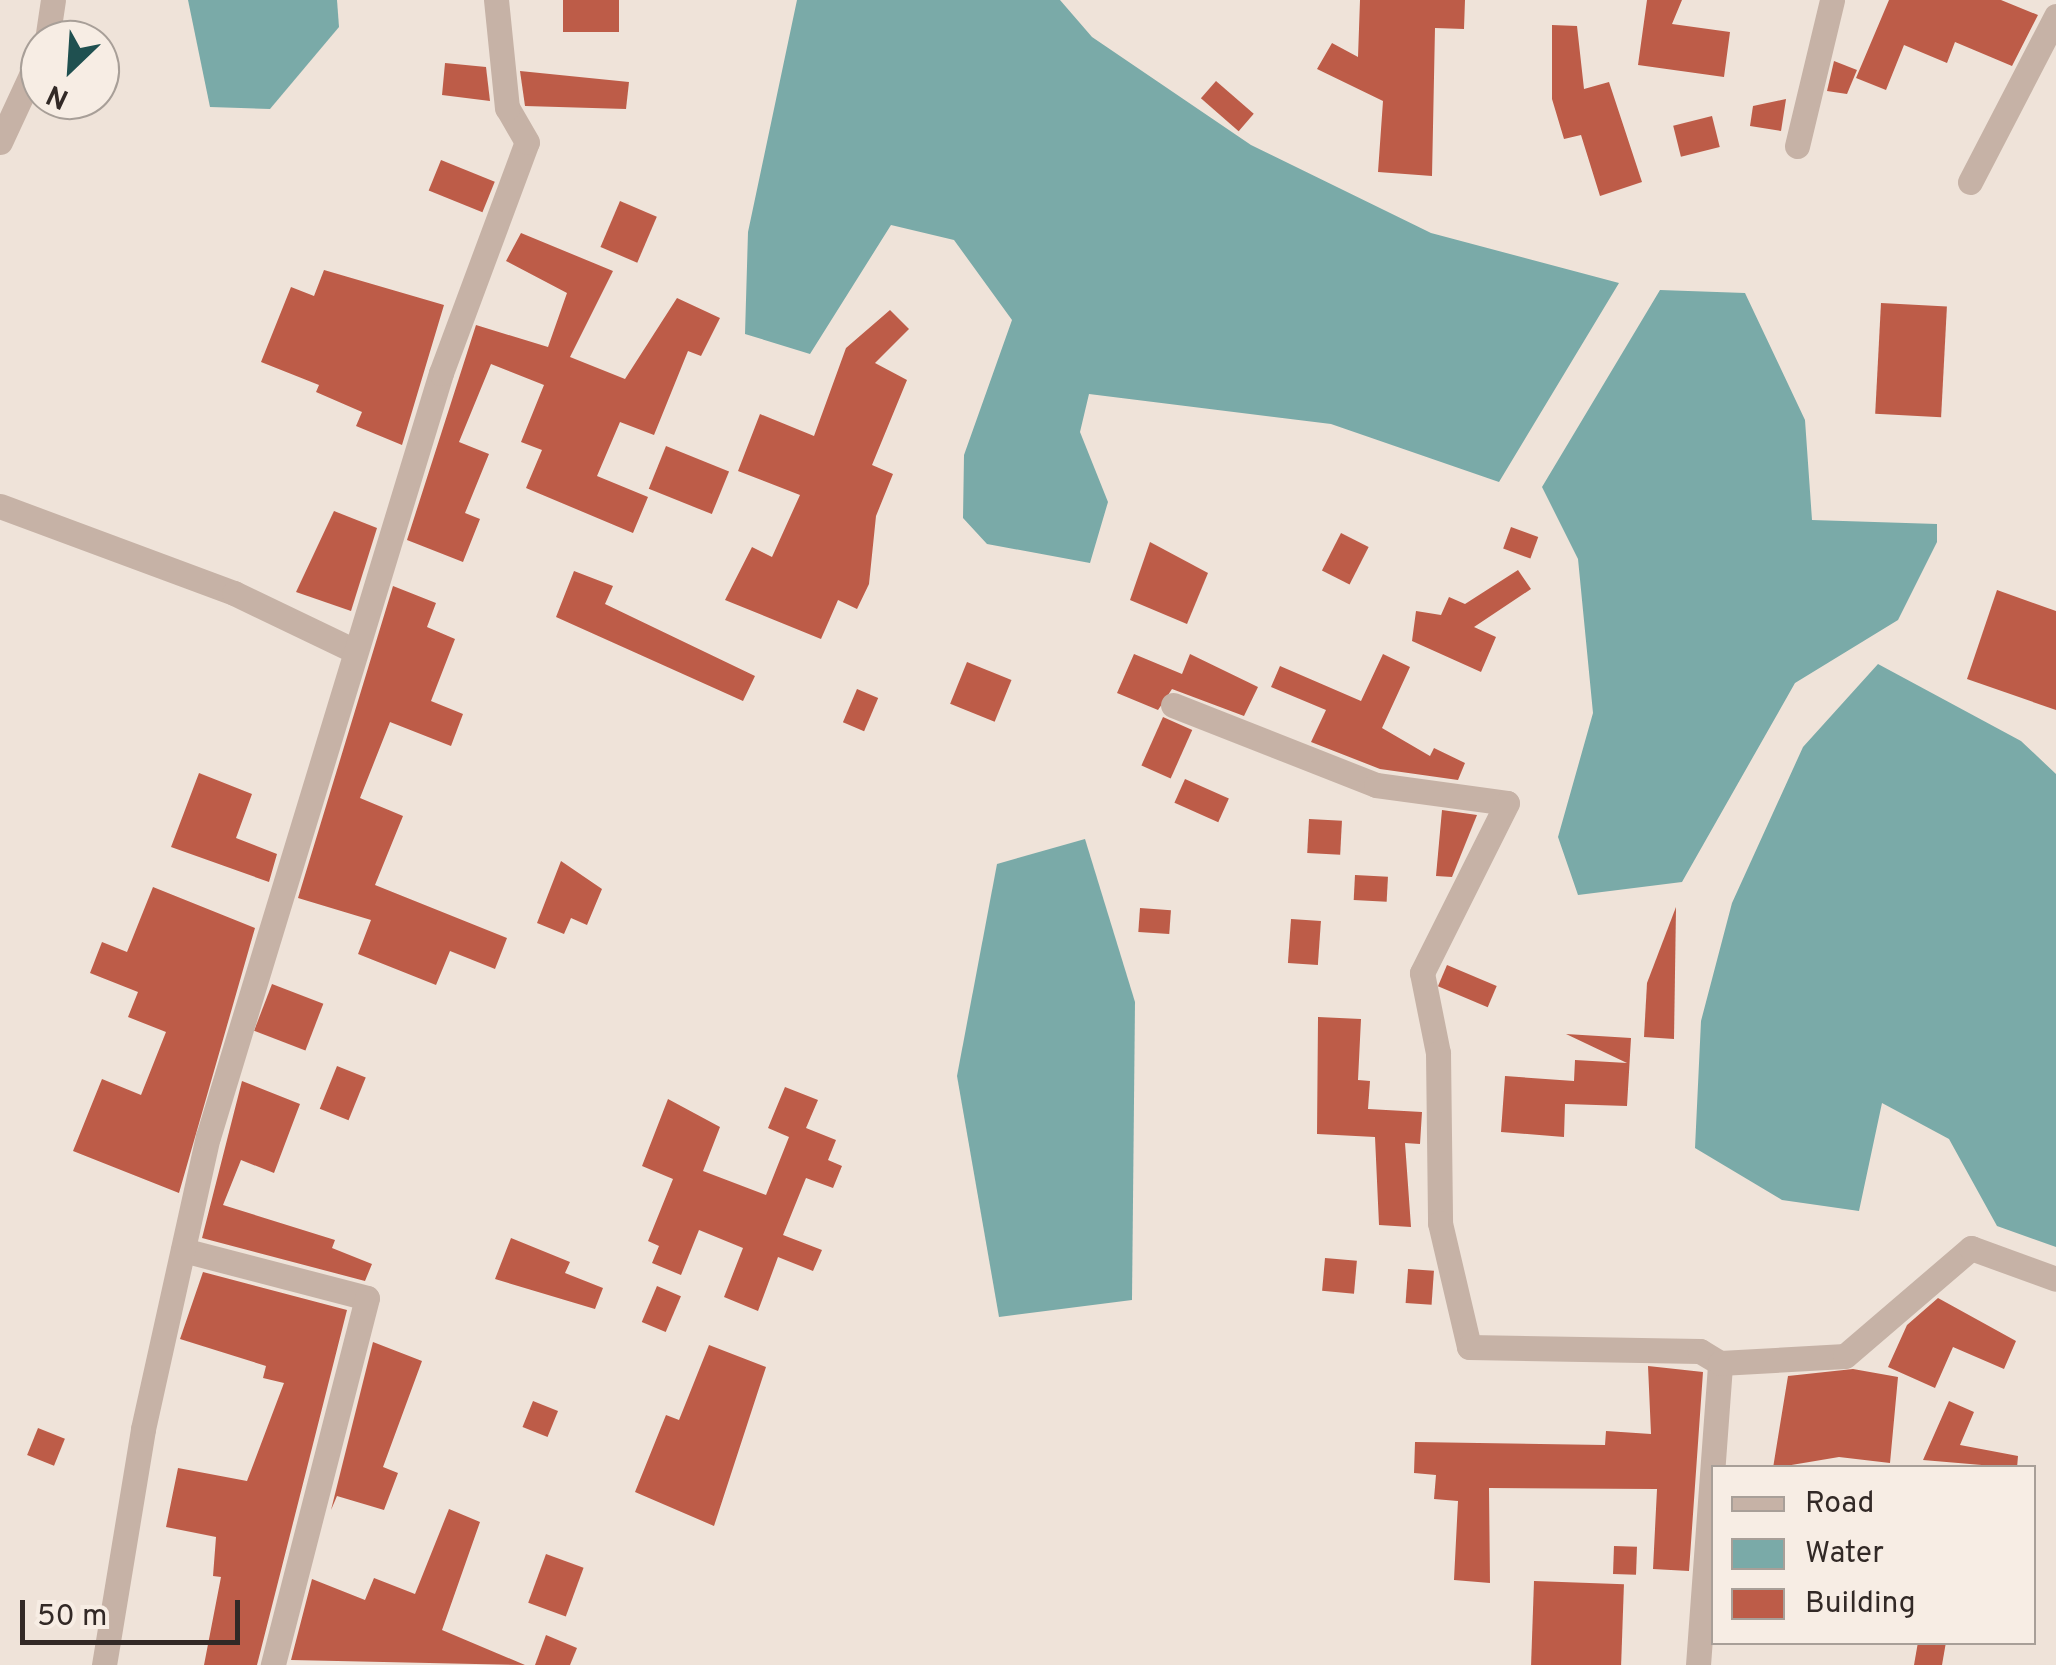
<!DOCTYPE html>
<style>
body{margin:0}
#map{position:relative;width:2056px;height:1665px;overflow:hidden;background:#efe3d9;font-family:Overpass,sans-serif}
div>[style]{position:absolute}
.water>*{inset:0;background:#7aaaa8}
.building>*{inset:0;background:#bd5c48;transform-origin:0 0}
.minor>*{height:25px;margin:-12.5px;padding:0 12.5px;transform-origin:12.5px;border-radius:12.5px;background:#c6b2a6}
span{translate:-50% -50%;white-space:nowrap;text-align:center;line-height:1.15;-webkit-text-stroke:8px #f7ede4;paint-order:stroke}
.legend{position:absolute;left:1711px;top:1465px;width:325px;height:180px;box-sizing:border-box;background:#f7ede4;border:2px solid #a89f98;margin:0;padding:12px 18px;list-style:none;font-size:30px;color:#322926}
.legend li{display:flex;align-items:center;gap:20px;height:50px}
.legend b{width:50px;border:2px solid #a89f98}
.north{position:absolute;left:20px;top:20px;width:100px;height:100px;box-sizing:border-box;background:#f7ede4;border:2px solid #a89f98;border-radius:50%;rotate:205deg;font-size:28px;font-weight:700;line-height:40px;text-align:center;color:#322926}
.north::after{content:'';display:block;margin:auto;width:35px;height:45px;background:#1f5050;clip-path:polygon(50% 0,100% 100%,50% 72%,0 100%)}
.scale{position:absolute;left:20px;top:1600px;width:220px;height:45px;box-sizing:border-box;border:5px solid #322926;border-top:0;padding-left:12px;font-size:30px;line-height:35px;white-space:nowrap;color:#322926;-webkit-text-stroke:8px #f7ede4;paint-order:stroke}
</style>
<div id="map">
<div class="water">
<div style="clip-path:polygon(188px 0,337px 0,339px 27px,270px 109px,210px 107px)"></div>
<div style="clip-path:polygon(797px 0,1060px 0,1092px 37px,1251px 145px,1431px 233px,1619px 283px,1499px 482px,1331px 424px,1089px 394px,1080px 432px,1108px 502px,1090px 563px,987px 544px,963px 518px,964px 455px,1012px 320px,954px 240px,891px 225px,810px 354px,745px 334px,748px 232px)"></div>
<div style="clip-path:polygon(1660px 290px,1745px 293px,1805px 420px,1812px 520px,1937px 524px,1937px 542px,1898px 620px,1795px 683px,1682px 882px,1578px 895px,1558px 837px,1593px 713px,1578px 559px,1542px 487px)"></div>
<div style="clip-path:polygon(1878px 664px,2021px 741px,2056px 774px,2056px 1247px,1997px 1226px,1949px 1139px,1882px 1103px,1859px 1211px,1782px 1200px,1695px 1148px,1701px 1021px,1732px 903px,1803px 747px)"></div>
<div style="clip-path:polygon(1085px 839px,1135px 1002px,1132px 1300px,999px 1317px,957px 1076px,997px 864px)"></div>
</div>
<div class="building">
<div style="left:563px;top:0;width:56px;height:32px"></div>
<div style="clip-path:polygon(1360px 0,1465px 0,1464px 29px,1435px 28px,1432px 176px,1378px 172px,1383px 101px,1317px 69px,1332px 43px,1358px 57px)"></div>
<div style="clip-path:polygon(1647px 0,1682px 0,1672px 24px,1730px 32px,1724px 77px,1638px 65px)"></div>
<div style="clip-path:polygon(1889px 0,2001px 0,2038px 15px,2012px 66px,1955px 42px,1947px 63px,1904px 45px,1886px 90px,1856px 78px)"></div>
<div style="clip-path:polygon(1552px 25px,1577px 26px,1584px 89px,1609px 82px,1642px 182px,1600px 196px,1581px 135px,1564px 139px,1552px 99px)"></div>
<div style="clip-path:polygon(1834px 61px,1857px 70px,1847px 94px,1827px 91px)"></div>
<div style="clip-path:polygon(445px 63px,486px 67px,490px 101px,442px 95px)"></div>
<div style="clip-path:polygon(520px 71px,629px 82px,626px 109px,525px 106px)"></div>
<div style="left:1216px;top:81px;width:50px;height:23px;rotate:41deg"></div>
<div style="clip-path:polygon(1786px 99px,1781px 131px,1750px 126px,1753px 106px)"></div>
<div style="left:1712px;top:116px;width:32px;height:40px;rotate:76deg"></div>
<div style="left:441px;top:160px;width:58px;height:33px;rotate:22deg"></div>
<div style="left:620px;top:201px;width:40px;height:50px;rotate:23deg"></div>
<div style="clip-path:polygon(521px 233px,613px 271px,570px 357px,625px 379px,677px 298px,720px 318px,701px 356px,688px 351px,654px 435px,620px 422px,597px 476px,648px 497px,633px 533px,526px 488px,542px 450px,521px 442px,544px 385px,491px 364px,459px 442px,489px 454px,465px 513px,480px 519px,463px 562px,407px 540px,476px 325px,548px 347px,567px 293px,506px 261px)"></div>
<div style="clip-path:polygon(324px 270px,444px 305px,402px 445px,356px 426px,362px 412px,316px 392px,319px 385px,261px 362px,291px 287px,314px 296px)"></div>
<div style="left:1881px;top:303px;width:66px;height:111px;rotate:3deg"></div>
<div style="clip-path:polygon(890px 310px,909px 329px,875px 363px,907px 380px,872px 465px,893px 474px,876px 516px,869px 584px,857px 609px,838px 600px,821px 639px,725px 600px,752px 547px,772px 557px,800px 495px,738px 471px,760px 414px,814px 436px,846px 348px)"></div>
<div style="left:666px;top:446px;width:68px;height:46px;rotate:22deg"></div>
<div style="clip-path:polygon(334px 511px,377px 528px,351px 611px,296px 592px)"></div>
<div style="left:1511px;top:527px;width:29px;height:23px;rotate:20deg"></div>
<div style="left:1341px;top:533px;width:31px;height:42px;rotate:27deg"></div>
<div style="clip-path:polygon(1150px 542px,1208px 573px,1187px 624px,1130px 600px)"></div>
<div style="clip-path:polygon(1518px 570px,1531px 589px,1474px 627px,1496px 637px,1481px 672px,1412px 641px,1416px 611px,1441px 615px,1449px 597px,1465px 604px)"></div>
<div style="clip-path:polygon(574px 571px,613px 586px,605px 604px,755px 676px,743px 701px,556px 617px)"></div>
<div style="clip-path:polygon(393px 586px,436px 603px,427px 627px,455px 639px,431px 701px,463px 714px,451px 746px,390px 722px,360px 798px,403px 816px,375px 885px,507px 938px,495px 969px,450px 951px,436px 985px,358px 954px,371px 920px,298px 898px)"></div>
<div style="clip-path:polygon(1997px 590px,2056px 611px,2056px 710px,1967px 679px)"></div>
<div style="clip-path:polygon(1134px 654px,1182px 674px,1190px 654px,1258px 687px,1244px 716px,1172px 689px,1158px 710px,1117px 693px)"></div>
<div style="clip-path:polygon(1383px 654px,1410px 667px,1382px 728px,1430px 756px,1434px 748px,1465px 763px,1458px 780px,1380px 769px,1311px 742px,1326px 710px,1271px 687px,1280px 666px,1361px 701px)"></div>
<div style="left:967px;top:662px;width:48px;height:45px;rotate:22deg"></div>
<div style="left:857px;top:689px;width:23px;height:36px;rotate:23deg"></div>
<div style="left:1163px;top:717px;width:32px;height:53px;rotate:24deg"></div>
<div style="clip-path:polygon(199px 773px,252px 794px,236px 838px,277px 854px,269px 882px,171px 847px)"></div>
<div style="left:1185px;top:779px;width:48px;height:26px;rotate:24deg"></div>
<div style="clip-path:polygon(1442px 810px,1477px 815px,1452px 877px,1436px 876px)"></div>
<div style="left:1309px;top:819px;width:33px;height:34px;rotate:3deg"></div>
<div style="clip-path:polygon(561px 861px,602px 889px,587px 925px,571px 918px,564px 934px,537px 923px)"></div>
<div style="left:1355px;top:875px;width:33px;height:25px;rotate:3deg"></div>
<div style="clip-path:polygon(153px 887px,255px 928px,179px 1193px,73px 1151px,102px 1079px,141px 1095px,166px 1032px,128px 1017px,138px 992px,90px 973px,102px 942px,127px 952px)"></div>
<div style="clip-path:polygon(1676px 907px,1674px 1039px,1644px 1037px,1647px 983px)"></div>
<div style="left:1140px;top:908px;width:31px;height:24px;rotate:4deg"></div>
<div style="left:1291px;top:919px;width:30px;height:44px;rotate:4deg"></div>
<div style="left:1447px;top:965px;width:54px;height:23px;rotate:23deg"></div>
<div style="left:272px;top:984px;width:55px;height:50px;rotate:21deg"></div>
<div style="clip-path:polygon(1318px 1017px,1361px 1019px,1358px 1080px,1370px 1081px,1368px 1109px,1422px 1112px,1420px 1144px,1405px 1143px,1411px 1227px,1379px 1225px,1375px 1137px,1317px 1134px)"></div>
<div style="clip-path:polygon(1566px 1034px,1631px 1038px,1627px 1106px,1565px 1104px,1564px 1137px,1501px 1132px,1505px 1076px,1574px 1081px,1575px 1060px,1627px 1063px)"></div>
<div style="left:337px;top:1066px;width:31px;height:46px;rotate:22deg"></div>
<div style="clip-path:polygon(242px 1081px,300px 1104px,274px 1173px,241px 1160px,223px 1205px,335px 1240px,332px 1248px,372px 1264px,365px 1281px,202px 1238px)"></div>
<div style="clip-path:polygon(785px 1087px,818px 1100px,806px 1128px,836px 1140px,828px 1160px,842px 1166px,833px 1188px,806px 1178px,783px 1235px,822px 1250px,813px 1271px,778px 1257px,758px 1311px,724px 1297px,743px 1248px,699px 1230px,681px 1275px,652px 1263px,659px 1246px,648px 1241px,673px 1179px,642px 1166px,668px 1099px,720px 1127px,703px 1171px,766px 1195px,789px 1137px,768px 1128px)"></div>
<div style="clip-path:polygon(511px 1238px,570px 1262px,565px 1273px,603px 1288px,595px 1309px,495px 1279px)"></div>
<div style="left:1325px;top:1258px;width:32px;height:33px;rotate:5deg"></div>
<div style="left:1408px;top:1269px;width:26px;height:34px;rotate:4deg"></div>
<div style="clip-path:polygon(203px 1272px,347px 1310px,257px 1665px,204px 1665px,221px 1577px,213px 1576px,216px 1537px,166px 1527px,178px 1468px,247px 1481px,284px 1383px,263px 1378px,266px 1366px,180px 1339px)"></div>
<div style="left:657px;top:1286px;width:26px;height:39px;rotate:23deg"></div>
<div style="clip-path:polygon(1938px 1298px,2016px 1341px,2004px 1369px,1953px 1347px,1935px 1388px,1888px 1367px,1907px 1325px)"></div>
<div style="clip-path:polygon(373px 1342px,422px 1361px,383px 1467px,398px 1473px,384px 1510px,337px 1496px,331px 1510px)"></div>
<div style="clip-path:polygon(709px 1345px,766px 1367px,714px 1526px,635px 1492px,666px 1415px,679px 1420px)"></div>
<div style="clip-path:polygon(1648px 1366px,1703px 1372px,1689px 1571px,1653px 1569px,1657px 1489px,1489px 1488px,1490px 1583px,1454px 1580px,1458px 1501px,1434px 1499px,1436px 1475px,1414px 1473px,1415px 1442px,1605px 1445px,1606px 1431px,1651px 1434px)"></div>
<div style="clip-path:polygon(1853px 1369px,1898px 1377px,1890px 1463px,1839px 1457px,1773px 1468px,1788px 1376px)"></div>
<div style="left:533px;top:1401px;width:27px;height:28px;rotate:22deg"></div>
<div style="clip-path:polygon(1949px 1401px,1974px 1412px,1960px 1445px,2018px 1456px,2017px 1468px,1923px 1460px)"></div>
<div style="left:38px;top:1428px;width:29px;height:29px;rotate:22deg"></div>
<div style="clip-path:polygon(449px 1509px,480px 1522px,442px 1630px,525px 1665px,291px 1660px,312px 1579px,365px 1600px,374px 1578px,415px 1594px)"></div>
<div style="left:1614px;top:1546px;width:23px;height:28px;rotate:2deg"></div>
<div style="left:546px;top:1554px;width:40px;height:52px;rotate:20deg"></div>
<div style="left:1534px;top:1581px;width:90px;height:84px;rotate:2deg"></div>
<div style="clip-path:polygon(546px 1635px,577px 1648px,570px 1665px,535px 1665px)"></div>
<div style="clip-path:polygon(1918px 1642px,1946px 1642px,1942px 1665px,1914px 1665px)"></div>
</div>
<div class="minor">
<div style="left:47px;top:40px;width:40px;rotate:-81.5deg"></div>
<div style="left:0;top:142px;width:95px;rotate:-65.1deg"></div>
<div style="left:1797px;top:146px;width:150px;rotate:-76.5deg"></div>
<div style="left:1970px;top:182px;width:187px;rotate:-62.6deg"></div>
<div style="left:0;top:506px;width:250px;rotate:20.4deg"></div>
<div style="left:234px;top:593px;width:134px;rotate:25.6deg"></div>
<div style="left:1173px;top:705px;width:218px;rotate:21.5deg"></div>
<div style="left:1376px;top:785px;width:132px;rotate:7.8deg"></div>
<div style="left:1507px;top:803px;width:190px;rotate:116.6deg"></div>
<div style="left:1422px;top:973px;width:82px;rotate:78.7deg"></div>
<div style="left:1438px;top:1053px;width:170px;rotate:89.3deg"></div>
<div style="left:1440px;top:1223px;width:127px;rotate:76.8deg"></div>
<div style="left:1469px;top:1347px;width:231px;rotate:1deg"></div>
<div style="left:1700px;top:1351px;width:23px;rotate:31deg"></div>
<div style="left:183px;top:1250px;width:190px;rotate:14.6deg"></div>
<div style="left:367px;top:1298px;width:379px;rotate:104.4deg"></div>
<div style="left:104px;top:1665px;width:239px;rotate:-80.6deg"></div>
<div style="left:143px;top:1429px;width:299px;rotate:-77.5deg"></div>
<div style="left:208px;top:1137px;width:799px;rotate:-73.04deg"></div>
<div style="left:441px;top:373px;width:246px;rotate:-69.6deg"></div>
<div style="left:527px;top:142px;width:39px;rotate:-120deg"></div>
<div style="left:507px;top:108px;width:109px;rotate:-95.8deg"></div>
<div style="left:1698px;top:1665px;width:303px;rotate:-85.8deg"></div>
<div style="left:1720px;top:1363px;width:125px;rotate:-3.2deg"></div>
<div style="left:1845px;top:1356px;width:166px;rotate:-40.6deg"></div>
<div style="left:1971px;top:1248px;width:90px;rotate:20deg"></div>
</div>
<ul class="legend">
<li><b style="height:12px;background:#c6b2a6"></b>Road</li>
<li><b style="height:28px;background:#7aaaa8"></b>Water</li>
<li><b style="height:28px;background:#bd5c48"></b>Building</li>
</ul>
<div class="north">N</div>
<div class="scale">50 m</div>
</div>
